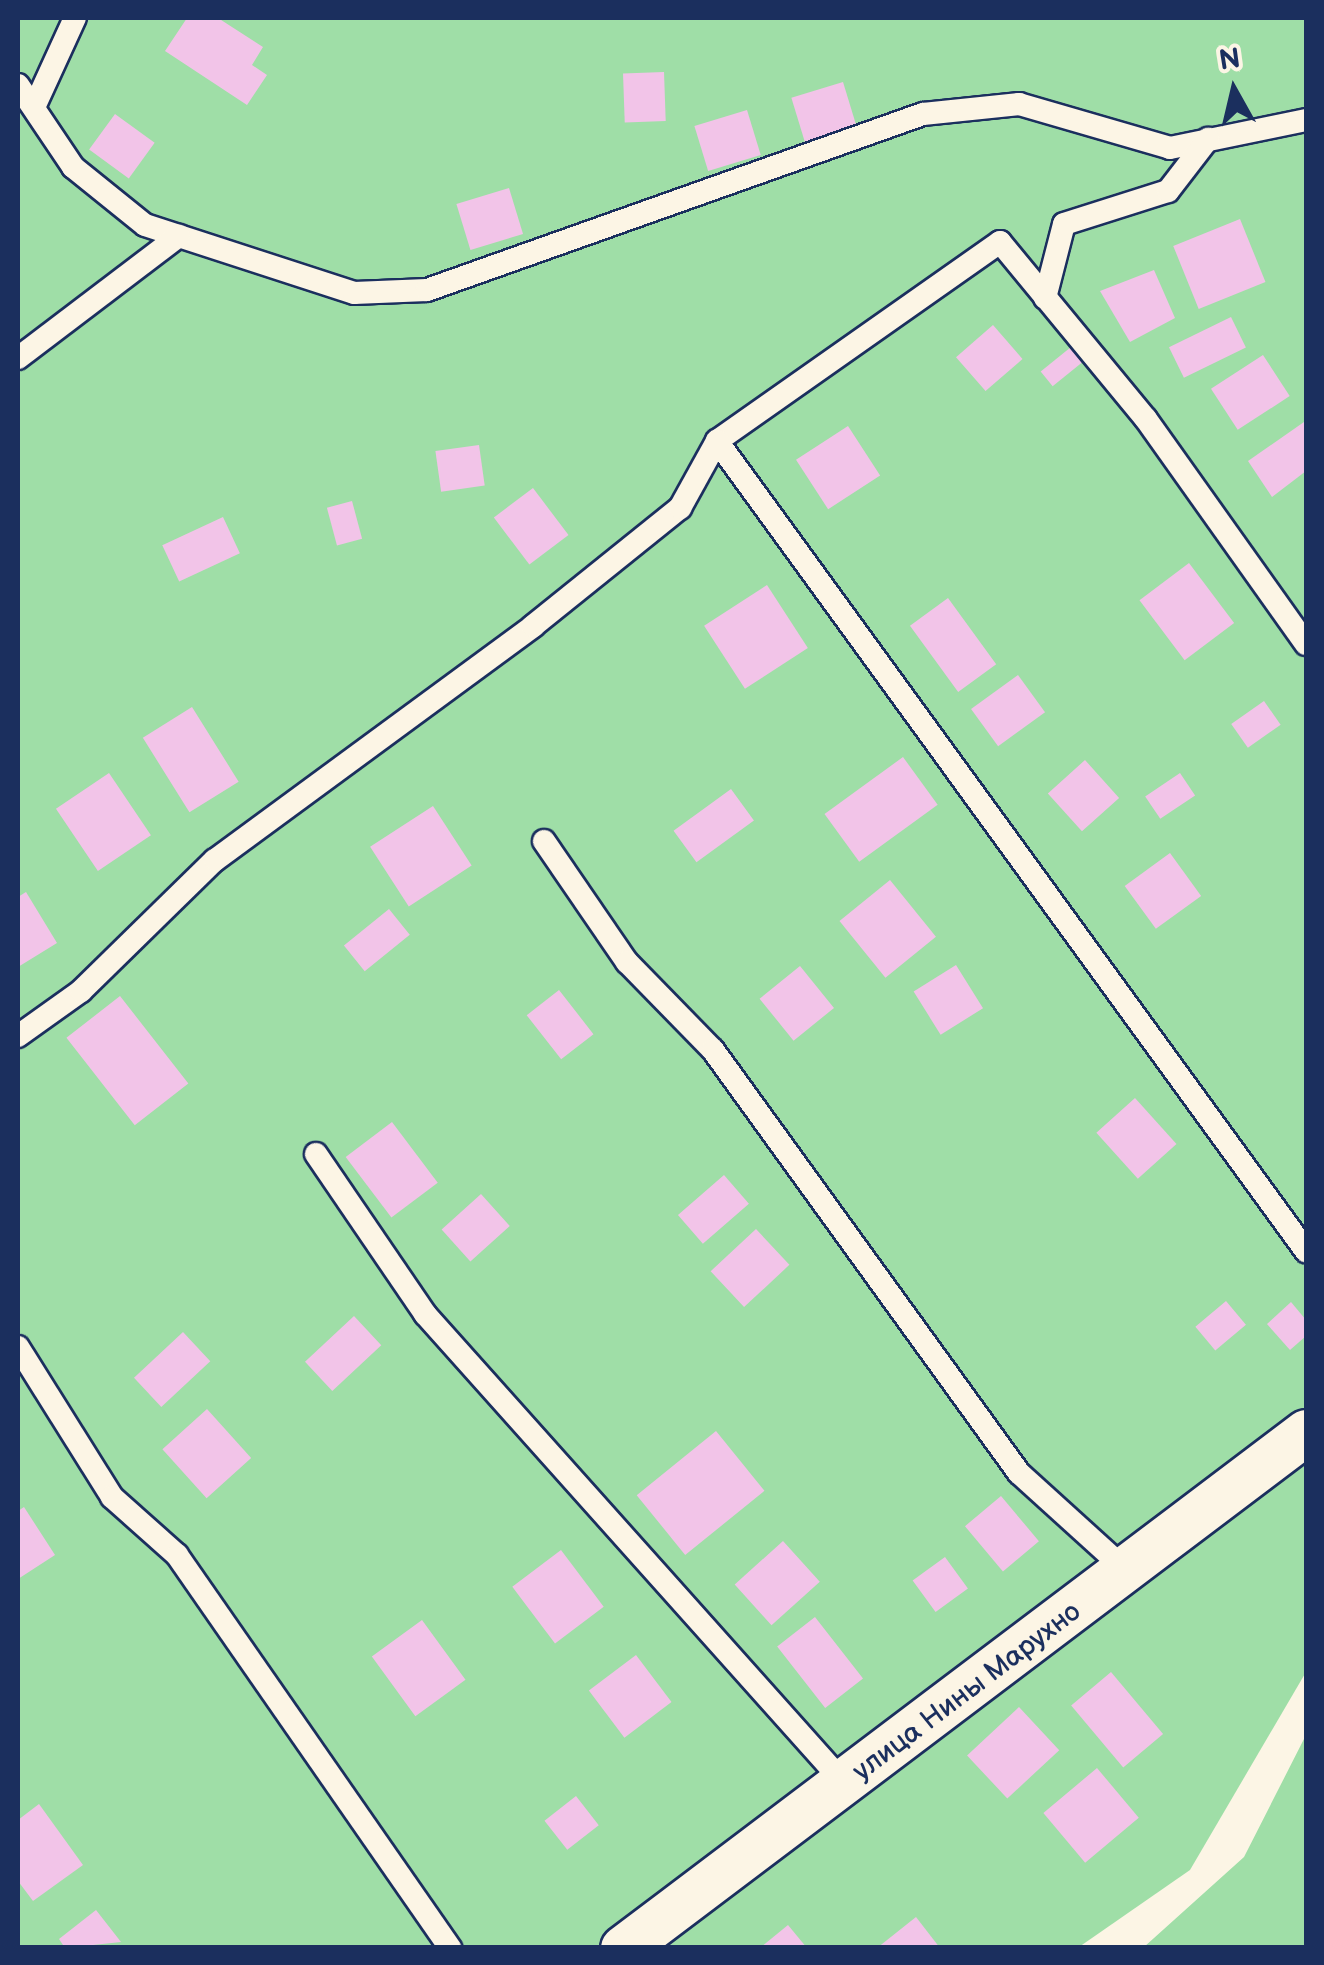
<!DOCTYPE html>
<meta charset="utf-8">
<style>
body{margin:0}
#map{position:relative;width:1324px;height:1965px;overflow:hidden;background:#fcf5e5;font-family:"Balsamiq Sans",sans-serif}
div>[style]{position:absolute}
.green>*{inset:0;background:#9fdea7}
.building>*{inset:0;background:#f2c4e8;transform-origin:0 0}
.roads{filter:drop-shadow(2px 0 #1b2f5e) drop-shadow(-2px 0 #1b2f5e) drop-shadow(0 2px #1b2f5e) drop-shadow(0 -2px #1b2f5e)}
.service>*{height:22px;margin:-11px;padding:0 11px;transform-origin:11px;border-radius:11px;background:#fcf5e5}
.minor>*{height:45px;margin:-22.5px;padding:0 22.5px;transform-origin:22.5px;border-radius:22.5px;background:#fcf5e5}
span{translate:-50% -50%;white-space:nowrap;text-align:center;line-height:1.15;-webkit-text-stroke:8px #fcf5e5;paint-order:stroke}
.street-label{font-size:28px;color:#1b2f5e}
.frame{position:absolute;inset:0;border:20px solid #1b2f5e;pointer-events:none}
.north{position:absolute;left:1184px;top:40px;width:100px;height:100px;-webkit-text-stroke:8px #fcf5e5;paint-order:stroke;rotate:352deg;font-size:28px;font-weight:700;line-height:40px;text-align:center;color:#1b2f5e}
.north::after{content:'';display:block;margin:auto;width:35px;height:45px;background:#1b2f5e;clip-path:polygon(50% 0,100% 100%,50% 72%,0 100%)}
</style>
<div id="map">
<div class="green">
<div style="clip-path:polygon(18px 18px,1306px 18px,1306px 1672px,1190px 1870px,1079px 1947px,18px 1947px)"></div>
<div style="clip-path:polygon(1306px 1735px,1306px 1947px,1144px 1947px,1244px 1857px)"></div>
</div>
<div class="building">
<div style="clip-path:polygon(187px 18px,218px 18px,263px 47px,252px 65px,267px 75px,247px 105px,165px 51px)"></div>
<div style="left:664px;top:72px;width:49px;height:41px;rotate:88deg"></div>
<div style="left:843px;top:82px;width:48px;height:54px;rotate:73deg"></div>
<div style="left:747px;top:110px;width:47px;height:55px;rotate:73deg"></div>
<div style="left:115px;top:114px;width:49px;height:44px;rotate:36deg"></div>
<div style="left:509px;top:188px;width:48px;height:55px;rotate:73deg"></div>
<div style="left:1240px;top:219px;width:68px;height:72px;rotate:68deg"></div>
<div style="clip-path:polygon(1154px 270px,1175px 318px,1130px 342px,1100px 291px)"></div>
<div style="left:1231px;top:317px;width:34px;height:69px;rotate:64deg"></div>
<div style="left:993px;top:325px;width:45px;height:49px;rotate:49deg"></div>
<div style="left:1071px;top:347px;width:19px;height:39px;rotate:51deg"></div>
<div style="left:1263px;top:355px;width:49px;height:62px;rotate:57deg"></div>
<div style="clip-path:polygon(1304px 422px,1306px 471px,1272px 497px,1248px 461px)"></div>
<div style="left:848px;top:426px;width:59px;height:62px;rotate:57deg"></div>
<div style="left:479px;top:445px;width:41px;height:44px;rotate:82deg"></div>
<div style="left:533px;top:488px;width:59px;height:49px;rotate:53deg"></div>
<div style="left:352px;top:501px;width:39px;height:26px;rotate:75deg"></div>
<div style="left:223px;top:517px;width:40px;height:67px;rotate:65deg"></div>
<div style="left:1189px;top:563px;width:75px;height:62px;rotate:53deg"></div>
<div style="left:767px;top:585px;width:75px;height:75px;rotate:57deg"></div>
<div style="left:948px;top:598px;width:82px;height:47px;rotate:54deg"></div>
<div style="left:1018px;top:675px;width:46px;height:58px;rotate:54deg"></div>
<div style="left:1264px;top:701px;width:29px;height:40px;rotate:55deg"></div>
<div style="left:192px;top:707px;width:88px;height:58px;rotate:58deg"></div>
<div style="left:903px;top:757px;width:59px;height:97px;rotate:54deg"></div>
<div style="left:1085px;top:760px;width:51px;height:50px;rotate:48deg"></div>
<div style="left:109px;top:773px;width:75px;height:64px;rotate:56deg"></div>
<div style="left:1180px;top:773px;width:27px;height:42px;rotate:56deg"></div>
<div style="left:731px;top:789px;width:39px;height:71px;rotate:54deg"></div>
<div style="left:433px;top:806px;width:71px;height:75px;rotate:57deg"></div>
<div style="left:1170px;top:853px;width:53px;height:56px;rotate:54deg"></div>
<div style="left:890px;top:880px;width:73px;height:65px;rotate:51deg"></div>
<div style="clip-path:polygon(26px 892px,57px 943px,18px 967px,18px 897px)"></div>
<div style="left:389px;top:909px;width:33px;height:58px;rotate:51deg"></div>
<div style="left:956px;top:965px;width:51px;height:50px;rotate:58deg"></div>
<div style="left:800px;top:966px;width:54px;height:52px;rotate:51deg"></div>
<div style="left:559px;top:990px;width:56px;height:41px;rotate:52deg"></div>
<div style="left:120px;top:996px;width:111px;height:68px;rotate:52deg"></div>
<div style="left:1135px;top:1098px;width:62px;height:52px;rotate:48deg"></div>
<div style="left:392px;top:1122px;width:76px;height:58px;rotate:53deg"></div>
<div style="left:724px;top:1175px;width:38px;height:61px;rotate:49deg"></div>
<div style="left:481px;top:1194px;width:43px;height:53px;rotate:48deg"></div>
<div style="left:756px;top:1229px;width:49px;height:62px;rotate:47deg"></div>
<div style="left:1226px;top:1301px;width:31px;height:40px;rotate:50deg"></div>
<div style="clip-path:polygon(1291px 1302px,1306px 1320px,1306px 1336px,1290px 1350px,1267px 1324px)"></div>
<div style="left:354px;top:1316px;width:40px;height:67px;rotate:47deg"></div>
<div style="left:183px;top:1332px;width:40px;height:67px;rotate:47deg"></div>
<div style="left:207px;top:1409px;width:66px;height:60px;rotate:48deg"></div>
<div style="left:716px;top:1431px;width:77px;height:102px;rotate:51deg"></div>
<div style="left:1001px;top:1496px;width:59px;height:47px;rotate:50deg"></div>
<div style="clip-path:polygon(24px 1507px,55px 1555px,18px 1579px,18px 1511px)"></div>
<div style="left:783px;top:1541px;width:55px;height:65px;rotate:48deg"></div>
<div style="left:561px;top:1550px;width:71px;height:61px;rotate:53deg"></div>
<div style="left:945px;top:1557px;width:39px;height:40px;rotate:54deg"></div>
<div style="left:815px;top:1617px;width:78px;height:48px;rotate:52deg"></div>
<div style="left:422px;top:1620px;width:74px;height:62px;rotate:54deg"></div>
<div style="left:636px;top:1655px;width:59px;height:59px;rotate:53deg"></div>
<div style="left:1111px;top:1672px;width:81px;height:52px;rotate:50deg"></div>
<div style="left:1019px;top:1707px;width:59px;height:71px;rotate:47deg"></div>
<div style="left:1097px;top:1768px;width:65px;height:70px;rotate:50deg"></div>
<div style="left:576px;top:1796px;width:37px;height:40px;rotate:52deg"></div>
<div style="clip-path:polygon(39px 1804px,83px 1865px,33px 1901px,18px 1881px,18px 1820px)"></div>
<div style="clip-path:polygon(96px 1910px,121px 1942px,65px 1948px,59px 1939px)"></div>
<div style="clip-path:polygon(916px 1917px,940px 1948px,877px 1948px)"></div>
<div style="clip-path:polygon(788px 1925px,807px 1948px,760px 1948px)"></div>
</div>
<div class="roads">
<div class="service">
<div style="left:18px;top:85px;width:99px;rotate:56.1deg"></div>
<div style="left:73px;top:167px;width:92px;rotate:38.9deg"></div>
<div style="left:145px;top:225px;width:220px;rotate:18deg"></div>
<div style="left:354px;top:293px;width:73px;rotate:-2.4deg"></div>
<div style="left:427px;top:290px;width:526px;rotate:-19.54deg"></div>
<div style="left:923px;top:114px;width:97px;rotate:-5.9deg"></div>
<div style="left:1019px;top:104px;width:157px;rotate:16.2deg"></div>
<div style="left:1170px;top:148px;width:139px;rotate:-11.6deg"></div>
<div style="left:36px;top:103px;width:94px;rotate:-65.4deg"></div>
<div style="left:1045px;top:298px;width:76px;rotate:-75.6deg"></div>
<div style="left:1064px;top:224px;width:109px;rotate:-17.6deg"></div>
<div style="left:1168px;top:191px;width:66px;rotate:-52.4deg"></div>
<div style="left:18px;top:358px;width:202px;rotate:-37.2deg"></div>
<div style="left:717px;top:441px;width:346px;rotate:-35.1deg"></div>
<div style="left:1000px;top:242px;width:229px;rotate:50.5deg"></div>
<div style="left:1146px;top:419px;width:276px;rotate:54.6deg"></div>
<div style="left:544px;top:841px;width:147px;rotate:55.6deg"></div>
<div style="left:627px;top:962px;width:123px;rotate:45.7deg"></div>
<div style="left:713px;top:1050px;width:522px;rotate:54.12deg"></div>
<div style="left:1019px;top:1473px;width:144px;rotate:42.2deg"></div>
<div style="left:18px;top:1036px;width:77px;rotate:-35.5deg"></div>
<div style="left:81px;top:991px;width:187px;rotate:-44.4deg"></div>
<div style="left:215px;top:860px;width:395px;rotate:-36.3deg"></div>
<div style="left:533px;top:626px;width:189px;rotate:-38.8deg"></div>
<div style="left:680px;top:508px;width:77px;rotate:-61.1deg"></div>
<div style="left:717px;top:441px;width:1002px;rotate:53.98deg"></div>
<div style="left:316px;top:1154px;width:194px;rotate:55.7deg"></div>
<div style="left:425px;top:1314px;width:632px;rotate:48.21deg"></div>
<div style="left:18px;top:1347px;width:177px;rotate:57.9deg"></div>
<div style="left:112px;top:1497px;width:87px;rotate:41.7deg"></div>
<div style="left:177px;top:1555px;width:479px;rotate:55.2deg"></div>
</div>
<div class="minor">
<div style="left:623px;top:1948px;width:856px;rotate:-37.07deg"></div>
</div>
</div>
<div class="street-label">
<span style="left:967px;top:1692px;rotate:-37deg">улица Нины Марухно</span>
</div>
<div class="frame"></div>
<div class="north">N</div>
</div>
